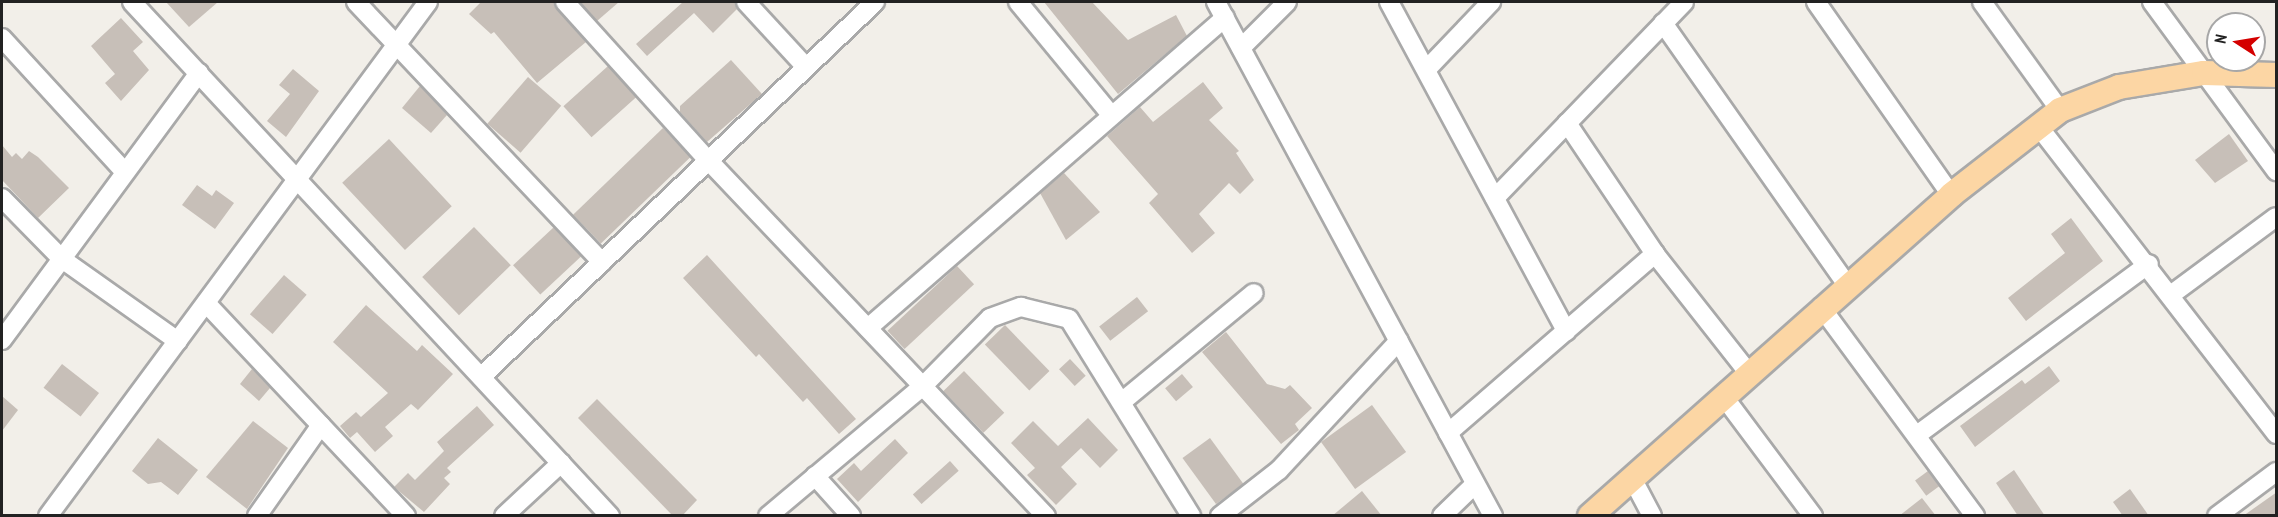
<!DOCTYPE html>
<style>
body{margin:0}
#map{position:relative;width:2278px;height:517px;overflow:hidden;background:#f2efe9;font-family:"PT Sans Narrow",sans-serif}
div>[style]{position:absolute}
.building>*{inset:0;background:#c7bfb8;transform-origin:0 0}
.roads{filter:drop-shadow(2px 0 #a9a9a9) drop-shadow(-2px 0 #a9a9a9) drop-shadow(0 2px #a9a9a9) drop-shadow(0 -2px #a9a9a9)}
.minor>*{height:18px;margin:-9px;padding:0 9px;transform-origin:9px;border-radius:9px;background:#fff}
.major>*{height:24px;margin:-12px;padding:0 12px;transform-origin:12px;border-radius:12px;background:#fcd6a4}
span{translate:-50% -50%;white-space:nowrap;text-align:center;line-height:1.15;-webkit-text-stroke:4.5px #fff;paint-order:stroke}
.frame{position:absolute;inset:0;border:3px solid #222;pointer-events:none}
.north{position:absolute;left:2206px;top:12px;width:60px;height:60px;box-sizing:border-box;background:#fff;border:2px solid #a7a7a7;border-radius:50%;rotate:282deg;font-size:16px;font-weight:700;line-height:24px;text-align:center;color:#222}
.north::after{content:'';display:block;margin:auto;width:21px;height:27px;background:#d40000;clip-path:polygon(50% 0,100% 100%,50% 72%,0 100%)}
</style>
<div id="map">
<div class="building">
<div style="clip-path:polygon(166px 2px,218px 2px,189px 27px)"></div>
<div style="clip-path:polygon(481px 2px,554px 2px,586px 42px,537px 83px,494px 32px,491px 34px,469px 14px)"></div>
<div style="clip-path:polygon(580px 2px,619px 2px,597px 21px)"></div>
<div style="clip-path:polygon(683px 2px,735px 2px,737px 9px,713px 33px,694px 13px,647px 56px,636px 44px)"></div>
<div style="clip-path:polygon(1044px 2px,1092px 2px,1128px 40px,1176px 15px,1187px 36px,1118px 94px)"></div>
<div style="clip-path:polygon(121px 18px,143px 42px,133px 51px,149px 70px,121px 101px,105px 83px,115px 74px,91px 46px)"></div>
<div style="clip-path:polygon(731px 60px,762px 94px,707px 142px,680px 112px,680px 106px)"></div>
<div style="left:608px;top:66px;width:42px;height:60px;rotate:48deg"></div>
<div style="clip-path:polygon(293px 69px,319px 91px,286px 137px,267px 121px,290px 94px,279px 85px)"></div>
<div style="left:528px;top:77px;width:44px;height:62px;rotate:41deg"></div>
<div style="clip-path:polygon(1203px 82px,1223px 108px,1209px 120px,1239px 151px,1236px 153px,1254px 180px,1240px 194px,1229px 183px,1199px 214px,1215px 233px,1192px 253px,1149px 203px,1158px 194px,1107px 136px,1140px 107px,1153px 122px)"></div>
<div style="clip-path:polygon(420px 86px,447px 115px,431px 133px,402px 108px)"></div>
<div style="left:663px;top:128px;width:40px;height:125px;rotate:46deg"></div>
<div style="clip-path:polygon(2229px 134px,2248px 161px,2215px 183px,2195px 160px)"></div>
<div style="left:389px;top:139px;width:92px;height:64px;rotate:47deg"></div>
<div style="clip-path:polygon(2px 145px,12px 157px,16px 153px,22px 159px,29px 151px,38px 157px,69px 188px,38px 218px,2px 180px)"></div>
<div style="clip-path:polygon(1064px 173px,1100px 212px,1066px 240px,1040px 193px)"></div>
<div style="clip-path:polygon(197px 185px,212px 196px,216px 190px,234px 203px,215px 229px,182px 205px)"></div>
<div style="clip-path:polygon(2071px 218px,2103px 261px,2026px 321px,2008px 298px,2065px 253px,2051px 234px)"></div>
<div style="left:474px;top:227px;width:53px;height:72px;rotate:46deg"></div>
<div style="left:554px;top:227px;width:40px;height:56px;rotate:47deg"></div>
<div style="clip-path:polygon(707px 255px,856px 419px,839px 434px,807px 398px,803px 402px,759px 354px,756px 357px,683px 278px)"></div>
<div style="left:957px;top:266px;width:25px;height:95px;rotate:47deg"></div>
<div style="left:284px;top:275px;width:30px;height:52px;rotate:41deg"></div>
<div style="left:1137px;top:297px;width:18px;height:48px;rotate:52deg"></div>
<div style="clip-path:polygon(366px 305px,417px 351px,422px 345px,453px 374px,418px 410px,411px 404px,385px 427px,393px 436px,375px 452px,357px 432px,350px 438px,340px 426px,356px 412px,361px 417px,388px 393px,333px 342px)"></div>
<div style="left:1005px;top:325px;width:64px;height:28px;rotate:46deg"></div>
<div style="clip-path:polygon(1226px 332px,1267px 384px,1285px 389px,1290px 385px,1312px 408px,1295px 424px,1299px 430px,1281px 444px,1202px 352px)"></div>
<div style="left:1070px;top:359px;width:23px;height:15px;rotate:47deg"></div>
<div style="left:62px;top:364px;width:47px;height:30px;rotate:38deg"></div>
<div style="clip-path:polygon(2049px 366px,2060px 381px,1975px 447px,1960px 426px,2022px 380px,2025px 384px)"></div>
<div style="clip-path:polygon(252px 369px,270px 388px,259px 401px,240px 384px)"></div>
<div style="left:964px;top:371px;width:58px;height:29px;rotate:46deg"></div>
<div style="left:1182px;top:374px;width:17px;height:22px;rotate:50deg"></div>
<div style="clip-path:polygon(2px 396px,18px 410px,2px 431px)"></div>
<div style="clip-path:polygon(597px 399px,697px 500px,682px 516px,673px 516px,578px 418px)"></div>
<div style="left:1372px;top:405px;width:58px;height:63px;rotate:54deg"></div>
<div style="clip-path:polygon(477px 406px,494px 425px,447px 468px,451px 472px,444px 478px,450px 484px,424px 512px,394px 487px,408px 473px,415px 480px,444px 451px,437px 442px)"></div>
<div style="clip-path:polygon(1088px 418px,1118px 450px,1100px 468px,1081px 448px,1061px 467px,1077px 484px,1056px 505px,1027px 475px,1035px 468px,1011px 443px,1033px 421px,1058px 446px)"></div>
<div style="clip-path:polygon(253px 421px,288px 448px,247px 509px,206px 477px)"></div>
<div style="clip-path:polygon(158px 438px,198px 470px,178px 495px,161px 482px,148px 484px,132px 471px)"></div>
<div style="left:1210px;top:438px;width:57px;height:34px;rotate:54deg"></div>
<div style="clip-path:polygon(895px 439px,908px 453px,858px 502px,837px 479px,854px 463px,861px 471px)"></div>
<div style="left:950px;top:461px;width:13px;height:50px;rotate:48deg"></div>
<div style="clip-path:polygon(2014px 470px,2045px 516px,2018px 516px,1996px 483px)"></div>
<div style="left:1928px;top:471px;width:19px;height:16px;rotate:54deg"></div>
<div style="clip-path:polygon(2130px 489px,2149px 516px,2123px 516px,2113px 502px)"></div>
<div style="clip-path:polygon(1362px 491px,1382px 516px,1332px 516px)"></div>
<div style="clip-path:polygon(2277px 492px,2277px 516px,2243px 516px)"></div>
<div style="clip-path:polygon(1922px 498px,1936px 516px,1899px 516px)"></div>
</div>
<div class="roads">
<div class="minor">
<div style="left:132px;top:2px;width:702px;rotate:47.08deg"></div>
<div style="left:356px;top:2px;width:358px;rotate:46.6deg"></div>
<div style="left:565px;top:2px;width:213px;rotate:47.9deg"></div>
<div style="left:708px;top:160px;width:491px;rotate:46.5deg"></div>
<div style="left:746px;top:2px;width:88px;rotate:47.3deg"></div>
<div style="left:1018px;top:2px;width:146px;rotate:50.5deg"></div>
<div style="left:1216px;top:2px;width:584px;rotate:61.68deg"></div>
<div style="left:1389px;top:2px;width:374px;rotate:61.7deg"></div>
<div style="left:1816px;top:2px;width:236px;rotate:55deg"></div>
<div style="left:1982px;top:2px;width:133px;rotate:54.2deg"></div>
<div style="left:2152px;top:2px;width:210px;rotate:53.7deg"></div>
<div style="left:1663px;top:23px;width:320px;rotate:54.9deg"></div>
<div style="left:2px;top:38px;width:182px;rotate:47.5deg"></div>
<div style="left:1241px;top:48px;width:65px;rotate:-45deg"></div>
<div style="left:1427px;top:69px;width:93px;rotate:-46.3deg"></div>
<div style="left:1567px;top:123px;width:158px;rotate:56.1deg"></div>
<div style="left:1655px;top:254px;width:150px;rotate:51.8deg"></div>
<div style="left:2039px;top:127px;width:388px;rotate:52.3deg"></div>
<div style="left:2px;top:198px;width:86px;rotate:45.5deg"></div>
<div style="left:62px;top:259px;width:142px;rotate:35.3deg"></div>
<div style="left:1495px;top:198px;width:272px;rotate:-46deg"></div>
<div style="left:2172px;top:294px;width:129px;rotate:-36.5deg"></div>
<div style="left:206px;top:303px;width:292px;rotate:46.8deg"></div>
<div style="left:1821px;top:307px;width:260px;rotate:53.6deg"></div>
<div style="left:868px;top:328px;width:473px;rotate:-41deg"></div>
<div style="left:2px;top:340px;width:332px;rotate:-53.6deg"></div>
<div style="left:481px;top:377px;width:544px;rotate:-43.58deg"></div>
<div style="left:1724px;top:397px;width:149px;rotate:53.2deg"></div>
<div style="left:1124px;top:400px;width:168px;rotate:-39.5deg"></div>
<div style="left:1448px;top:433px;width:274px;rotate:-40.9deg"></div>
<div style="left:1917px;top:435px;width:288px;rotate:-36.4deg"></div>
<div style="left:815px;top:476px;width:54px;rotate:48deg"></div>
<div style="left:1632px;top:478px;width:43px;rotate:62.2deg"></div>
<div style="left:48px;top:516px;width:639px;rotate:-53.52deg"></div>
<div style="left:257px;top:516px;width:111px;rotate:-54.9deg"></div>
<div style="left:504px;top:516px;width:78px;rotate:-42.9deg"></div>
<div style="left:768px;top:516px;width:202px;rotate:-40deg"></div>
<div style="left:923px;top:386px;width:95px;rotate:-45.4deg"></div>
<div style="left:990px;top:318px;width:33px;rotate:-20deg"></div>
<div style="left:1021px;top:307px;width:49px;rotate:14deg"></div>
<div style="left:1069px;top:319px;width:232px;rotate:58.2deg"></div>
<div style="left:1220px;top:516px;width:75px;rotate:-37.9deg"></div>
<div style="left:1279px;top:470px;width:176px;rotate:-47.1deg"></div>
<div style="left:1442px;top:516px;width:46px;rotate:-44.1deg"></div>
<div style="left:2217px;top:516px;width:74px;rotate:-36.7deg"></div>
</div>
<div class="major">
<div style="left:1590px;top:516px;width:483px;rotate:-41.6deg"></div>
<div style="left:1951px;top:195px;width:138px;rotate:-37.9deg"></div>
<div style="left:2060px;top:110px;width:63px;rotate:-21.3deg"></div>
<div style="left:2119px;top:87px;width:86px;rotate:-9.4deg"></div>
<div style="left:2204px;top:73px;width:72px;rotate:1.6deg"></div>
</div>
</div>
<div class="frame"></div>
<div class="north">N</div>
</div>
